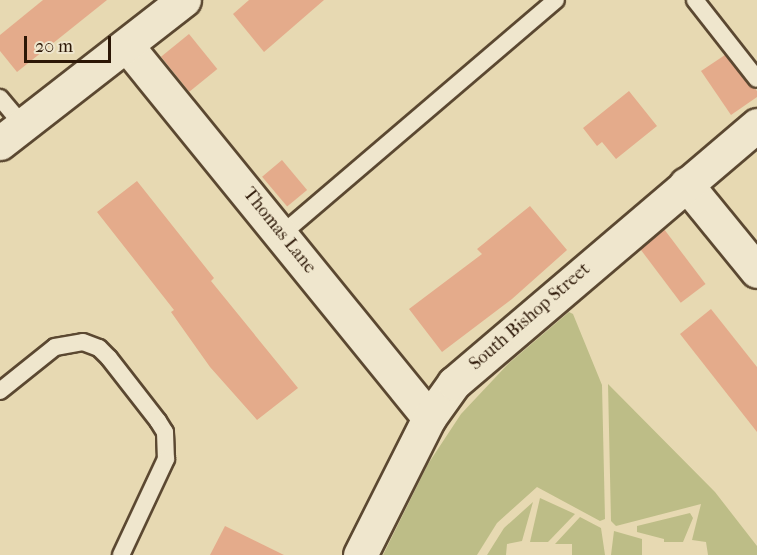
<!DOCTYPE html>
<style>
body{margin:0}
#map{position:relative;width:757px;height:555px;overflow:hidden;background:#e7d9b2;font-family:"IM FELL French Canon",serif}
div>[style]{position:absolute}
.green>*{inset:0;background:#bdbd87}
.building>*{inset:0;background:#e4ab8b;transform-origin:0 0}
.roads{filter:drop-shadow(2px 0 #5b4831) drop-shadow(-2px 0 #5b4831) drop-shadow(0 2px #5b4831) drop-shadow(0 -2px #5b4831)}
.lane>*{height:16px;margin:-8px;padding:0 8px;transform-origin:8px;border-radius:8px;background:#efe6cd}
.street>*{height:33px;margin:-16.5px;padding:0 16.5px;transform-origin:16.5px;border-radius:16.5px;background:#efe6cd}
span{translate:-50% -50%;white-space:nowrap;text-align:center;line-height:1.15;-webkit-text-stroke:5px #efe6cd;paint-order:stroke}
.street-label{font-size:18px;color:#2c1706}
.scale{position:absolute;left:24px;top:36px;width:87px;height:27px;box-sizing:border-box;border:3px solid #2c1706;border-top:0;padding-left:8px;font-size:18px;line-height:21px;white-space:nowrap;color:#2c1706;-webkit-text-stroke:4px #efe6cd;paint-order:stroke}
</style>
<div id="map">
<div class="green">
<div style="clip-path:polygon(569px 312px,573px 314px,602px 385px,605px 519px,600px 521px,537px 487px,497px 523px,477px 555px,383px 555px,428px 464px,461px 414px,508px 364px)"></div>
<div style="clip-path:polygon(608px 384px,715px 492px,757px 546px,757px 555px,708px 555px,706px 542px,692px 540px,701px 504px,616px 526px,611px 521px)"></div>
<div style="clip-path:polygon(540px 498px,575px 514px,548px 542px,530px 542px)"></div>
<div style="clip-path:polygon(533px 502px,522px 541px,507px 544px,506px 555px,487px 555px,504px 528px)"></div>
<div style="clip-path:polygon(690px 513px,693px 518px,683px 542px,664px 542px,664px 539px,637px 532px,637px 526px)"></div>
<div style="clip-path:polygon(580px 517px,601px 528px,605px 555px,572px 555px,572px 544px,555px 544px)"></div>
<div style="clip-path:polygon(614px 531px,642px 539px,642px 555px,611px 555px)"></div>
</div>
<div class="building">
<div style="clip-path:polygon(43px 0,107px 0,17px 72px,0 51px,0 35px)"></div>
<div style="clip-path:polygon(249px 0,324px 0,264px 52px,233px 14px)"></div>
<div style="left:189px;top:34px;width:45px;height:36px;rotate:51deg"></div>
<div style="clip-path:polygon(725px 55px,757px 91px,757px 97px,731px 115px,701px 71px)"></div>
<div style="clip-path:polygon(629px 91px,657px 126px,616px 159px,602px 142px,597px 146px,583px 128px)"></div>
<div style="left:282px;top:160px;width:39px;height:26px;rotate:50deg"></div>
<div style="clip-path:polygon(137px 181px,214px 278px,211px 281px,298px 388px,257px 420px,210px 367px,171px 312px,174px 310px,97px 212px)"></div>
<div style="clip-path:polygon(530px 206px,567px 250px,512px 299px,442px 352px,409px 309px,482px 254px,477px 249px)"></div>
<div style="left:664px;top:229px;width:69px;height:31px;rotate:53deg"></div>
<div style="clip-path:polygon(711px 309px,757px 367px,757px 432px,680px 334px)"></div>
<div style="clip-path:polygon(225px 526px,284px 555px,210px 555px)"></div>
</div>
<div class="roads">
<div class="lane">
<div style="left:695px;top:0;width:100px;rotate:51.9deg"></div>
<div style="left:0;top:98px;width:35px;rotate:50deg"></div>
<div style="left:282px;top:234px;width:360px;rotate:-40.5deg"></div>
<div style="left:0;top:391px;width:70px;rotate:-38.7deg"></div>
<div style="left:55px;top:347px;width:28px;rotate:-10deg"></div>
<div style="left:83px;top:342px;width:17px;rotate:21deg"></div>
<div style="left:99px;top:348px;width:14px;rotate:45deg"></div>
<div style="left:109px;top:358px;width:80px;rotate:52.1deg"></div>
<div style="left:158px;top:421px;width:13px;rotate:58deg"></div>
<div style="left:165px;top:432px;width:27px;rotate:88deg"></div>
<div style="left:166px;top:459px;width:106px;rotate:115.1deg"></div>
</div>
<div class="street">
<div style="left:127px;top:46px;width:479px;rotate:50.9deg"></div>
<div style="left:0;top:143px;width:233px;rotate:-37.9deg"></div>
<div style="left:686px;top:184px;width:112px;rotate:50.8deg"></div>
<div style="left:360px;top:555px;width:153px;rotate:-63.3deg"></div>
<div style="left:429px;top:418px;width:43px;rotate:-54.5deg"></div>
<div style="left:454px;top:383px;width:398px;rotate:-40.4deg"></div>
</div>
</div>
<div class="street-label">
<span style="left:279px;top:231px;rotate:51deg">Thomas Lane</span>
<span style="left:530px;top:317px;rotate:-41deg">South Bishop Street</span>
</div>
<div class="scale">20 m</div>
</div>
